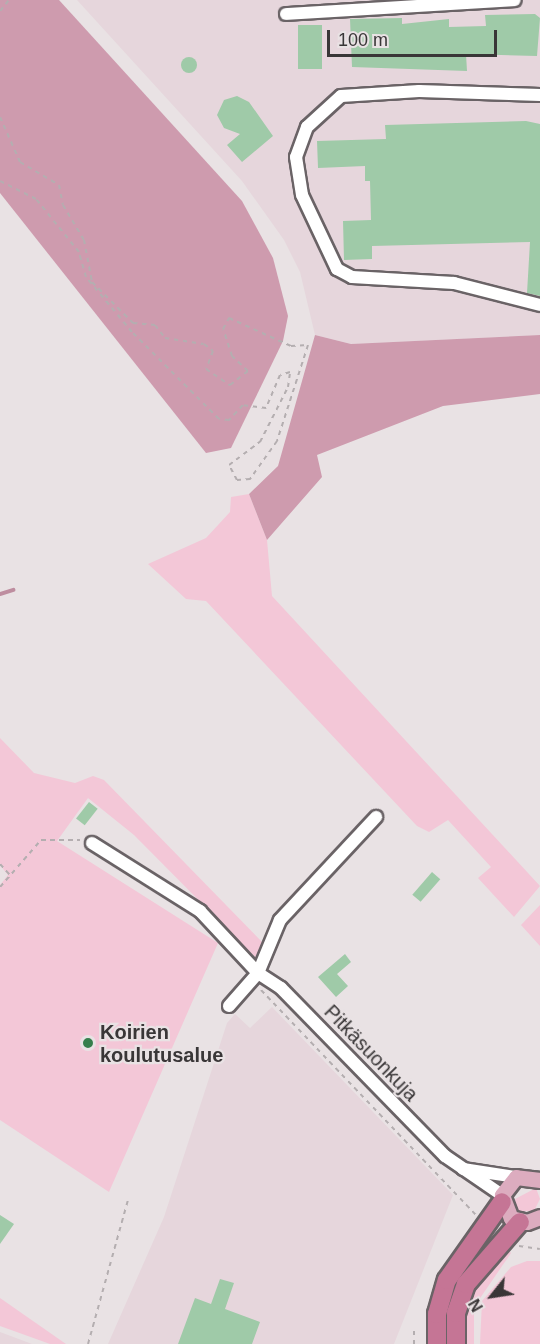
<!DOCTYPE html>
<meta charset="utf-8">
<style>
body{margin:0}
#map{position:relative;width:540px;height:1344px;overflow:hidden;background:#e9e2e4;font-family:Helvetica,sans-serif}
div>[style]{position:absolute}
.built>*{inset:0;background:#e6d6dc}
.green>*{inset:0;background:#f3c7d7}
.forest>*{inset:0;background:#ce9bae}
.stream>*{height:4px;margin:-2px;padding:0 2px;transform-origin:2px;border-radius:2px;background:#be8d9f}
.building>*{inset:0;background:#9fcaa8;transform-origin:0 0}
.round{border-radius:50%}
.path>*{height:2px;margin-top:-1px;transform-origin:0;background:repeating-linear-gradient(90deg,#b4aeb0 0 4.5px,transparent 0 9px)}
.roads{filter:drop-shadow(2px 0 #6a6366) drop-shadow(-2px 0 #6a6366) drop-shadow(0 2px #6a6366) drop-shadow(0 -2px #6a6366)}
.minor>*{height:12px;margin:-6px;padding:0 6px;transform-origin:6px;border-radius:6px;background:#fff}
.major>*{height:15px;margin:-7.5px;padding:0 7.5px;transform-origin:7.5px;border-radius:7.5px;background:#dcacbf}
.highway>*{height:18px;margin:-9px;padding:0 9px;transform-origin:9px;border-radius:9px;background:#c57595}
.dots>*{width:16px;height:16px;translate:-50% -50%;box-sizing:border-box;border:3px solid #e9e2e4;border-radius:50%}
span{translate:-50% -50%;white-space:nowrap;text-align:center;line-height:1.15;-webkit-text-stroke:4.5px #e9e2e4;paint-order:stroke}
.poi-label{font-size:20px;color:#393637;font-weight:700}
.left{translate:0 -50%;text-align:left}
.street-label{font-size:20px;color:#393637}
.north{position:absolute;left:462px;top:1266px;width:60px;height:60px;-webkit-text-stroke:4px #e9e2e4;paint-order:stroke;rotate:240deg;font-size:16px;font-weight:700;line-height:24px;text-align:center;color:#393637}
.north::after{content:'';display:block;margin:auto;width:21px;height:27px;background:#393637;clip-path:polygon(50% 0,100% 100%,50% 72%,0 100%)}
.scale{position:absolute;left:327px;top:30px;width:170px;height:27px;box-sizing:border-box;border:3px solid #393637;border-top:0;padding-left:8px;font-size:18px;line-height:21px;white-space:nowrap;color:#393637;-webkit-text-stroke:4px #e9e2e4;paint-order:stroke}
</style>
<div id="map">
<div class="built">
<div style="clip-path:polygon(77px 0,540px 0,540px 335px,351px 344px,315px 335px,300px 272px,284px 240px,242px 181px)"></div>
<div style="clip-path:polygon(272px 1007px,453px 1195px,394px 1344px,108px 1344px,164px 1217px,227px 1023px,235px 1014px,250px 1028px)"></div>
<div style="clip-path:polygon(0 1332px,32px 1344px,0 1344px)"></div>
</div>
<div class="green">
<div style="clip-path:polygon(249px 494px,267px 540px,272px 596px,540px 886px,514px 917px,478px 878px,491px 867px,448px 820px,429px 832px,417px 826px,206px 601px,186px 599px,148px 564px,206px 538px,230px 512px,231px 497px)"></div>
<div style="clip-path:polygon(0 738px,34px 773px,75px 783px,93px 776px,104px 780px,265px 945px,259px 961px,134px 835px,88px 798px,57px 841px,218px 943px,109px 1192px,0 1120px,0 885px,8px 875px,0 865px)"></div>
<div style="clip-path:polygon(540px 905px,540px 946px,521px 925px)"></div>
<div style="clip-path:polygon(536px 1188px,540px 1199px,534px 1211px,516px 1211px,515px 1199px)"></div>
<div style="clip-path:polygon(504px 1245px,511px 1253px,474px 1307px,474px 1344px,463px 1344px,463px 1310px,474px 1283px)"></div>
<div style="clip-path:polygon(527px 1261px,540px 1261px,540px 1344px,480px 1344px,482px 1301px,511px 1267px)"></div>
<div style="clip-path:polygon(0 1298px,66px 1344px,50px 1344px,0 1326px)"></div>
</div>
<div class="forest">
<div style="clip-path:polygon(0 0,59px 0,242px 201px,273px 258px,288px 316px,283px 341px,231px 448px,206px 453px,0 193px)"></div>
<div style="clip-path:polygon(315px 335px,351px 344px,540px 335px,540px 394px,443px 406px,317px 455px,322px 477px,267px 540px,249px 494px,278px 466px)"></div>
</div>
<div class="stream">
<div style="left:0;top:594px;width:14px;rotate:-17deg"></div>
</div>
<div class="building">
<div style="clip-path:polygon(535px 14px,540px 18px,537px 56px,466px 54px,467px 71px,352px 67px,350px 19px,402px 18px,402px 24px,449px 19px,449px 27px,486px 26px,485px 15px)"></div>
<div style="left:298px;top:25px;width:24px;height:44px"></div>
<div class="round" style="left:181px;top:57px;width:16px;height:16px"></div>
<div style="clip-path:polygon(237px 96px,249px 102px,273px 136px,242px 162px,227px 145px,240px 134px,224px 128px,217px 115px,224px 100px)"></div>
<div style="clip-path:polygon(526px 121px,540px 124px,540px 296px,527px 293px,530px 242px,372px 246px,372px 259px,344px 260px,343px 221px,371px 220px,370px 181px,365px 181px,365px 166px,318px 168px,317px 141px,386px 139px,385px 125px)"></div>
<div style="left:89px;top:802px;width:11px;height:21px;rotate:38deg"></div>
<div style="left:432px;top:872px;width:11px;height:30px;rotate:41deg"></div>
<div style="clip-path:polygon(345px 954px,351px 962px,337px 974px,348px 986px,336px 997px,318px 977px)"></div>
<div style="clip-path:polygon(0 1215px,14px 1224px,0 1244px)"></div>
<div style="clip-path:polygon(220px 1279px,234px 1283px,225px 1309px,260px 1322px,252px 1344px,178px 1344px,195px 1298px,211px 1304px)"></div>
</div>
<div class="path">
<div style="left:0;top:11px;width:14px;rotate:-51deg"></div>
<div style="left:0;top:117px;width:49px;rotate:66deg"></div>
<div style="left:20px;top:162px;width:45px;rotate:30.5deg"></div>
<div style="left:59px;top:185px;width:20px;rotate:79deg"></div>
<div style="left:63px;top:205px;width:41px;rotate:59deg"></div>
<div style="left:84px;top:240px;width:43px;rotate:79.2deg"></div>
<div style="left:92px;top:282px;width:58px;rotate:45deg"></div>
<div style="left:133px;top:323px;width:22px;rotate:5deg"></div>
<div style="left:155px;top:325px;width:16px;rotate:52deg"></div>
<div style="left:165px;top:338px;width:39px;rotate:9deg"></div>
<div style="left:204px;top:344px;width:11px;rotate:38deg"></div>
<div style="left:213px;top:351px;width:19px;rotate:111deg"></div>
<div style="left:206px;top:369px;width:29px;rotate:34deg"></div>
<div style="left:230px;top:385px;width:23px;rotate:-38deg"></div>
<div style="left:248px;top:371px;width:22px;rotate:-137deg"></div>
<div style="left:232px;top:356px;width:28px;rotate:-108deg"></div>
<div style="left:223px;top:329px;width:13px;rotate:-61deg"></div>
<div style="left:229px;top:318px;width:68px;rotate:24.3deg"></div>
<div style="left:291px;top:346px;width:17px;rotate:-3deg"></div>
<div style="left:308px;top:345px;width:101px;rotate:107.9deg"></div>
<div style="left:277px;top:441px;width:47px;rotate:125.4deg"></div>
<div style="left:250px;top:479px;width:13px;rotate:176deg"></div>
<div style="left:237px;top:480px;width:17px;rotate:-118deg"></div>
<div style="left:229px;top:465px;width:39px;rotate:-37deg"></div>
<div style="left:260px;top:442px;width:62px;rotate:-63deg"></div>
<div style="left:288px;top:387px;width:15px;rotate:-82deg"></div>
<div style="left:290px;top:372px;width:10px;rotate:163deg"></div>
<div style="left:280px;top:375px;width:36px;rotate:113deg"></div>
<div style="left:266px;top:408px;width:23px;rotate:-173deg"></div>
<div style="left:243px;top:405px;width:21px;rotate:133deg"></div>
<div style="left:229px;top:420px;width:10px;rotate:-174deg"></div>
<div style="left:219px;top:419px;width:123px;rotate:-135deg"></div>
<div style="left:132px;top:332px;width:72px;rotate:-129.9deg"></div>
<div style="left:86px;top:277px;width:26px;rotate:-106deg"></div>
<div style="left:79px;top:252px;width:68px;rotate:-129.1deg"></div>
<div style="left:36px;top:199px;width:40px;rotate:-153.4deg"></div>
<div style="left:0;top:864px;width:15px;rotate:48deg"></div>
<div style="left:0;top:887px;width:62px;rotate:-48.9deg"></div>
<div style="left:41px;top:840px;width:39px"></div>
<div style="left:261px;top:990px;width:311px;rotate:46.3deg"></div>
<div style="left:519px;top:1246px;width:21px;rotate:8deg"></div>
<div style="left:414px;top:1331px;width:13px;rotate:90deg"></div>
<div style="left:88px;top:1344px;width:149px;rotate:-74.5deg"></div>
</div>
<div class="roads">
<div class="minor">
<div style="left:286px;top:14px;width:229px;rotate:-3.5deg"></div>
<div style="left:540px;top:95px;width:121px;rotate:-178.1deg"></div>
<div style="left:419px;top:91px;width:78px;rotate:176.3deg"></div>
<div style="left:341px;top:96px;width:46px;rotate:137.6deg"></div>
<div style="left:307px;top:127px;width:32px;rotate:110deg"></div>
<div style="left:296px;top:157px;width:38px;rotate:81deg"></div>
<div style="left:302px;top:195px;width:82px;rotate:64.7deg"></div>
<div style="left:337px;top:269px;width:17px;rotate:28deg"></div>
<div style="left:352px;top:277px;width:102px;rotate:3.4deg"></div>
<div style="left:454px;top:283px;width:89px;rotate:14.3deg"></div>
<div style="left:92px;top:843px;width:128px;rotate:32.2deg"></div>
<div style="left:200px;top:911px;width:85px;rotate:46.9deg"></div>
<div style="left:258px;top:973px;width:57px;rotate:-67.5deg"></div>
<div style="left:280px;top:920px;width:141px;rotate:-47deg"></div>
<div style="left:229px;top:1006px;width:44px;rotate:-48.7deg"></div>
<div style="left:258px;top:973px;width:27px;rotate:33deg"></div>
<div style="left:281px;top:988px;width:235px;rotate:45.7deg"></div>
<div style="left:445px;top:1156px;width:69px;rotate:34.4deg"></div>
<div style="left:463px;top:1169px;width:54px;rotate:8.6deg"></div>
</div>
<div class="major">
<div style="left:540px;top:1180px;width:24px;rotate:-173deg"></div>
<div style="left:516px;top:1177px;width:23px;rotate:128deg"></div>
<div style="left:502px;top:1195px;width:25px;rotate:69deg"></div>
<div style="left:511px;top:1218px;width:16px;rotate:14deg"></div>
<div style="left:527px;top:1222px;width:14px;rotate:-21deg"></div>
</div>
<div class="highway">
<div style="left:437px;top:1344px;width:30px;rotate:-90deg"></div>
<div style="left:437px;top:1314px;width:35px;rotate:-74deg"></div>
<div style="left:447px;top:1280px;width:95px;rotate:-54.8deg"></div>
<div style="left:456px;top:1344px;width:31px;rotate:-90deg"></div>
<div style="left:456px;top:1313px;width:31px;rotate:-71deg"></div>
<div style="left:466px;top:1284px;width:82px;rotate:-48.9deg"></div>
</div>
</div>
<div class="dots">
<div style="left:88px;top:1043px;background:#357f4c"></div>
</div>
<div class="poi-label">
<span class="left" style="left:100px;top:1044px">Koirien<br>koulutusalue</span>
</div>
<div class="street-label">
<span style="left:371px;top:1053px;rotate:46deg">Pitkäsuonkuja</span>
</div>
<div class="north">N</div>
<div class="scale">100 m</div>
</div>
